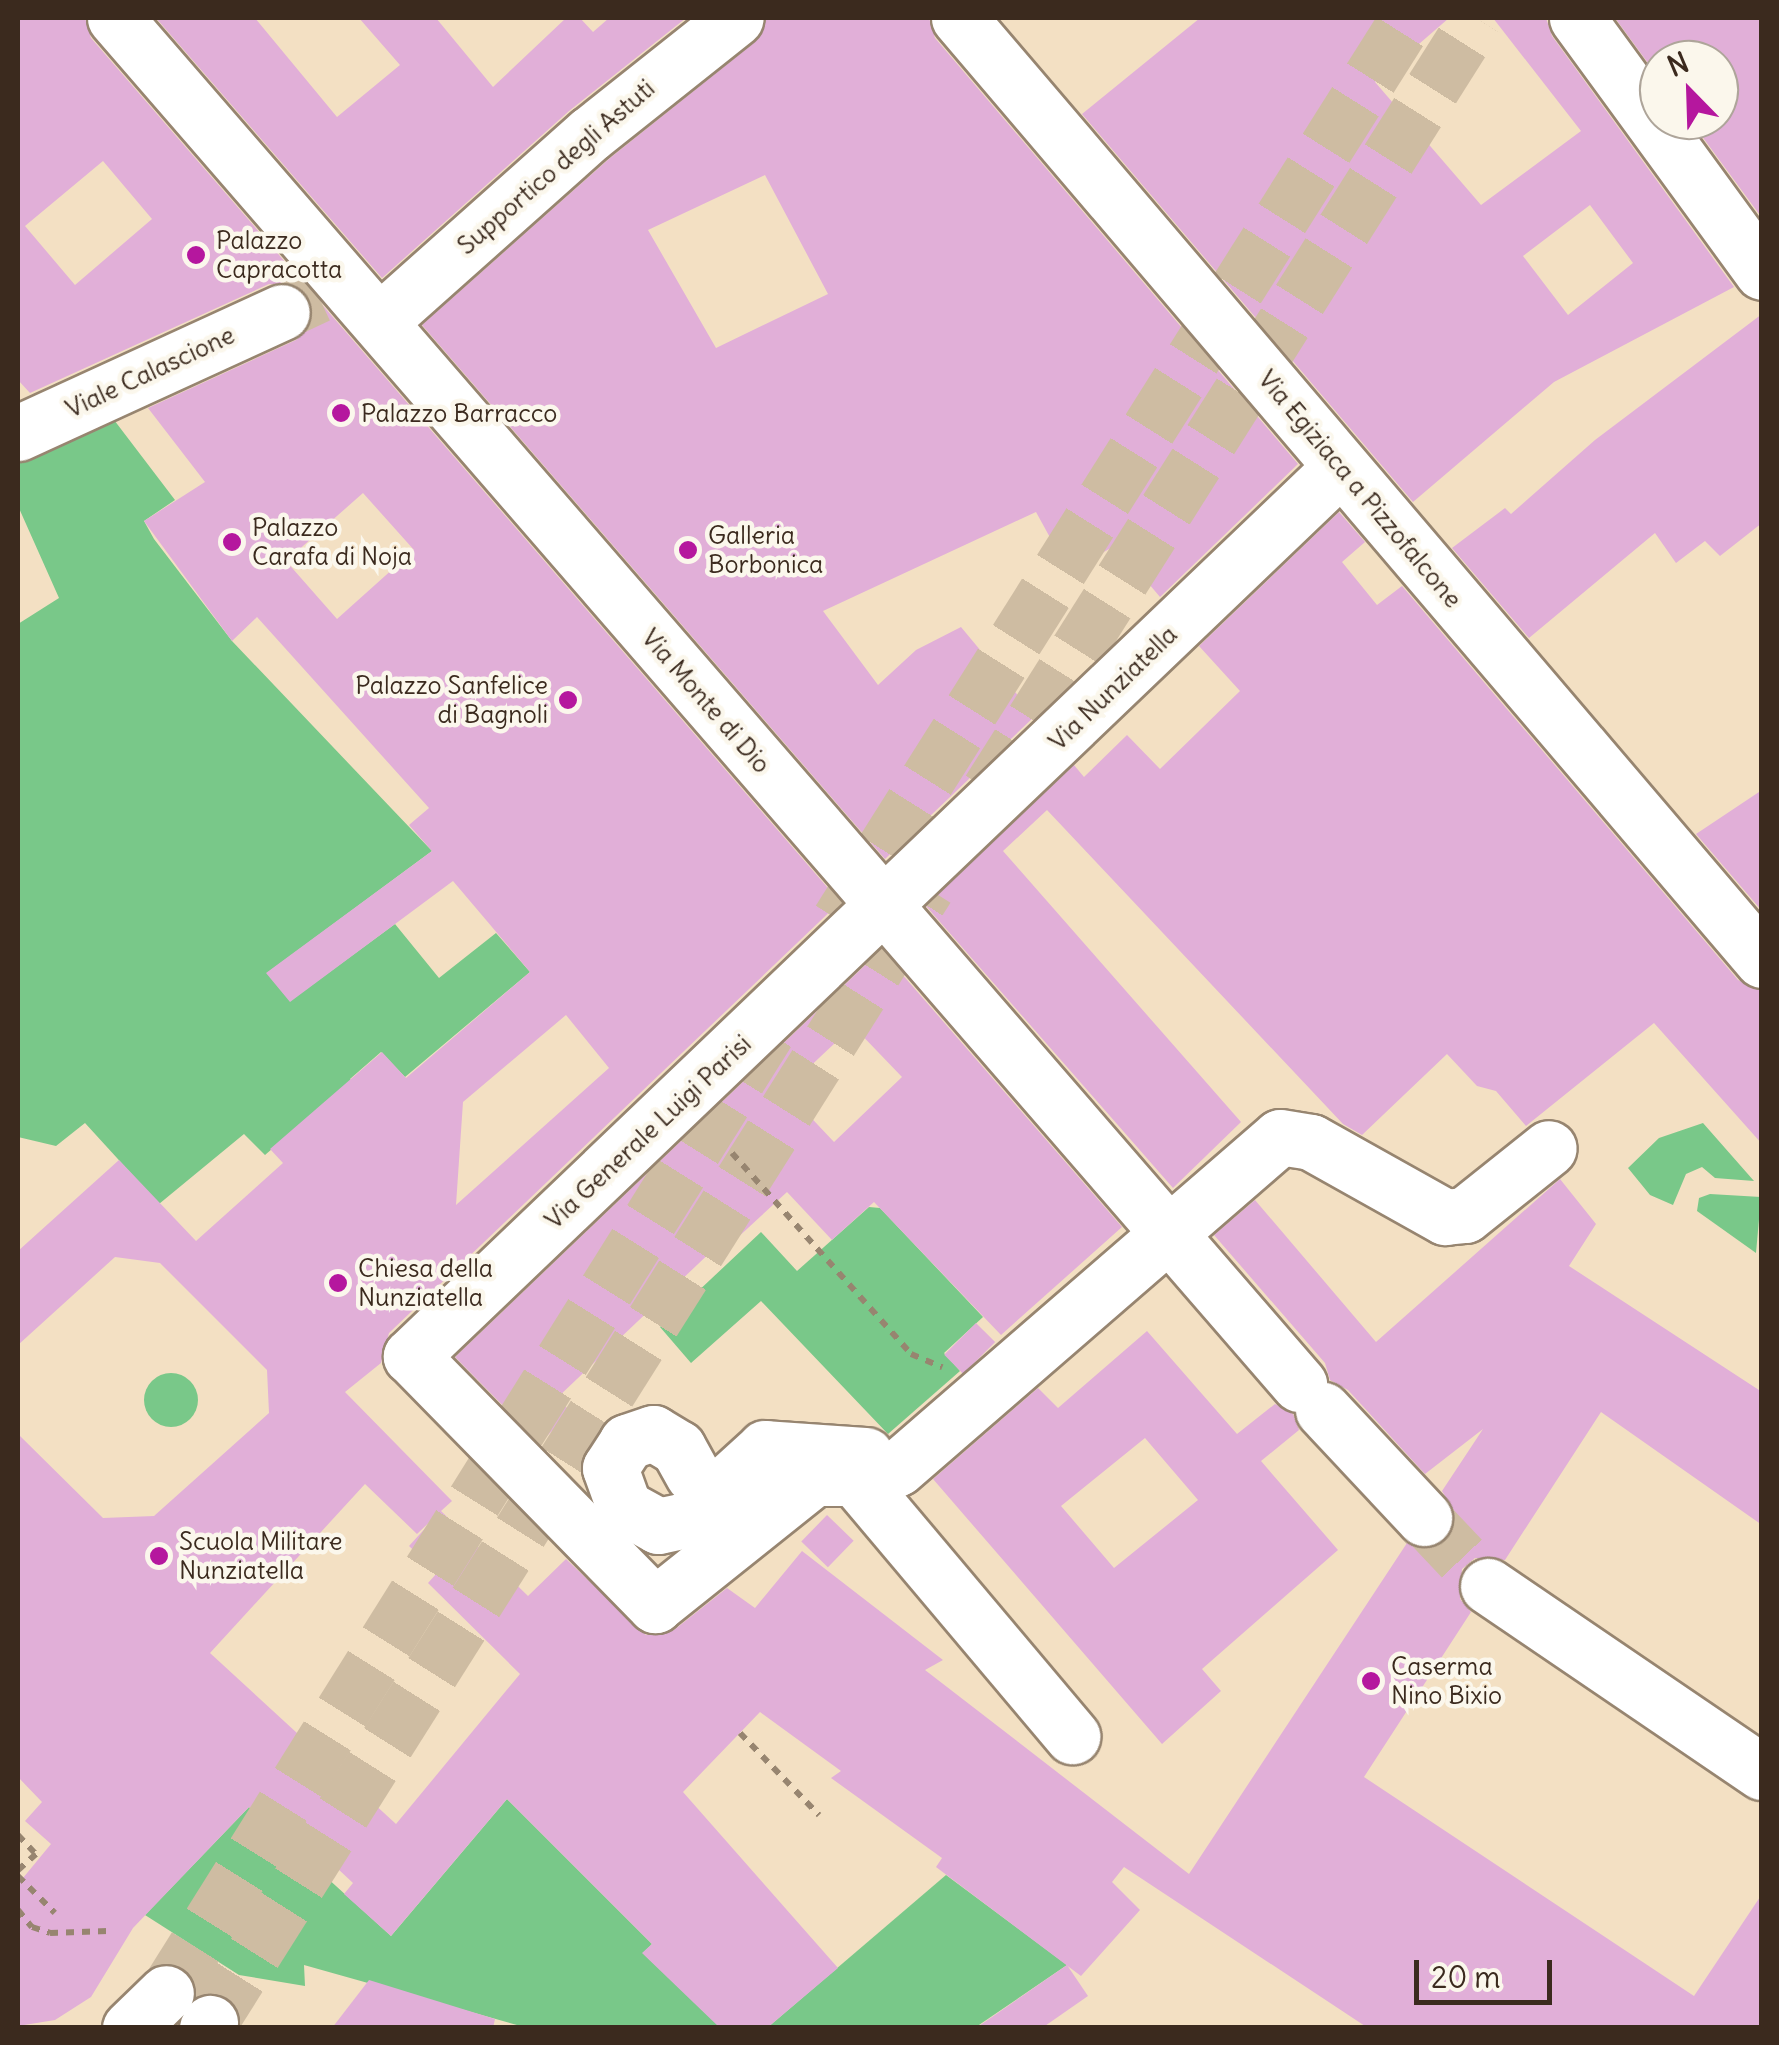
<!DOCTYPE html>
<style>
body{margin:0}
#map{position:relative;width:1779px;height:2045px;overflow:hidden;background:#f3e0c3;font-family:Delius,sans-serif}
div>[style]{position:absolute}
.green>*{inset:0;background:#79c889}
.round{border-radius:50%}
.building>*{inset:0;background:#e1afd8;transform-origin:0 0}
.minor-tunnel>*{height:55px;margin-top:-27.5px;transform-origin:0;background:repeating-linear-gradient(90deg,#cebca2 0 55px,transparent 0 83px)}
.major-tunnel>*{height:55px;margin-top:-27.5px;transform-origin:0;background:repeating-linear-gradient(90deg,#cebca2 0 55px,transparent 0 83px)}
.path>*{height:6px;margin-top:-3px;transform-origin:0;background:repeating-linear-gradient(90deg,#978570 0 8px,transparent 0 16px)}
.roads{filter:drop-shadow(2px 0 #978570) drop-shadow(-2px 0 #978570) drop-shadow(0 2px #978570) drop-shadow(0 -2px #978570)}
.minor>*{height:55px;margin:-27.5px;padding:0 27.5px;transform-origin:27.5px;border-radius:27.5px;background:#fff}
.major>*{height:55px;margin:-27.5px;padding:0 27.5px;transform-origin:27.5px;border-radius:27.5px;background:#fff}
.dots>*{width:28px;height:28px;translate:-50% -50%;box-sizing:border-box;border:5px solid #fbf7ec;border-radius:50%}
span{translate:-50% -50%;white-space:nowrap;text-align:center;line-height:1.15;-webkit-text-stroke:9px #fbf7ec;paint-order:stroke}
.street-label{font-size:25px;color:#3b2a1e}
.poi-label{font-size:25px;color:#3b2a1e}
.left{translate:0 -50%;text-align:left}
.right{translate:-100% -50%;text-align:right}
.frame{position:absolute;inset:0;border:20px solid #3b2a1e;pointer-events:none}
.north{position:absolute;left:1639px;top:40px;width:100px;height:100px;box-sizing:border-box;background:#fbf7ec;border:2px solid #aea59a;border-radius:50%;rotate:337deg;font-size:28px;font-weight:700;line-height:40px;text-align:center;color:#3b2a1e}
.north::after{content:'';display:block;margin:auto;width:35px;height:45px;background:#b5179e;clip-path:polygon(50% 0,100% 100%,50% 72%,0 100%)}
.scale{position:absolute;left:1414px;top:1960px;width:138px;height:45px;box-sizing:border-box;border:5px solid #3b2a1e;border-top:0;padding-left:12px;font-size:30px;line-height:35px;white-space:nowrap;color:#3b2a1e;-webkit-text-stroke:8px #fbf7ec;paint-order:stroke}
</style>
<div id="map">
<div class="green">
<div style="clip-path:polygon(108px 412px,175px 500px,144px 521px,154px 539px,232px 641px,432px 851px,267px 973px,290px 1001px,395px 924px,439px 978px,496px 933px,530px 972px,405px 1077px,381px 1052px,350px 1079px,372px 1104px,303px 1122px,265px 1155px,244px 1134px,159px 1204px,85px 1123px,56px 1146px,18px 1137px,18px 624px,59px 598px,18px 506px,18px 454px)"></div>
<div style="clip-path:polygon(1703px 1123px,1754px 1181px,1715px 1178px,1702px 1167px,1686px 1174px,1673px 1205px,1650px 1195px,1628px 1168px,1659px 1138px)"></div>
<div style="clip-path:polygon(1710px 1194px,1761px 1197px,1756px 1253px,1697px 1211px,1699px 1198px)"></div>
<div style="clip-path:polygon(869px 1207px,880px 1208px,983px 1317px,944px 1353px,960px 1371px,888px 1434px,761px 1301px,691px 1363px,660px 1327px,761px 1232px,797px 1271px)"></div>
<div class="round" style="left:144px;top:1373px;width:54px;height:54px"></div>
<div style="clip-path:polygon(507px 1799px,652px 1944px,643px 1953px,720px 2027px,524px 2027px,304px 1965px,305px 1986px,239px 1975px,145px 1915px,249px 1807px,391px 1936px)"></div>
<div style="clip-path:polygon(946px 1875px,1067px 1965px,976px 2027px,767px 2028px)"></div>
</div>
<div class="building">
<div style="clip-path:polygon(evenodd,18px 18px,85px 18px,91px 38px,840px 902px,389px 1333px,381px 1363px,345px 1392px,452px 1501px,441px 1511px,528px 1596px,566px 1559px,646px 1635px,674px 1630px,727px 1588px,755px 1608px,802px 1551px,943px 1660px,925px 1670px,1189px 1874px,1407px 1543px,1430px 1549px,1446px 1540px,1455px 1512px,1442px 1491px,1483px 1429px,1425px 1474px,1348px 1390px,1330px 1380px,1325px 1363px,1214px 1235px,1255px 1200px,1376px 1342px,1560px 1179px,1596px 1224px,1569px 1266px,1762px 1392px,1762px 1525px,1601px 1412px,1505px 1560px,1475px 1558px,1462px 1569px,1460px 1599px,1471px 1612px,1364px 1777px,1694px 1996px,1762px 1894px,1762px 2028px,1368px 2028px,1124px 1867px,1112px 1882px,1140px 1910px,1081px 1976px,936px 1867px,942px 1858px,831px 1778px,841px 1771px,760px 1712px,683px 1792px,838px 1968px,767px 2028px,720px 2028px,642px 1953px,652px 1944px,507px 1799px,391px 1936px,344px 1894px,353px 1883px,288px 1822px,278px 1835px,249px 1807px,133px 1928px,91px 1997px,55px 2020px,18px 2026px,18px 1884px,51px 1844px,25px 1821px,42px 1802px,18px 1777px,18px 1434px,103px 1518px,154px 1516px,269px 1413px,267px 1370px,160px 1263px,115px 1257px,18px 1345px,18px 1251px,119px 1160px,196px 1241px,283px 1163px,270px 1149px,382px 1052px,406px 1078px,530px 972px,453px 881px,290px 1002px,266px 973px,432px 851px,409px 825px,429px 808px,257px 617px,232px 641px,144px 521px,205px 482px,148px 408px,296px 340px,308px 329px,311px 300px,299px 286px,269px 284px,30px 393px,18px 380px,18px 18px,103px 161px,152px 219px,75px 285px,25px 226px,103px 161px,18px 18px,363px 493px,414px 550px,337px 619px,286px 561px,363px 493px,18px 18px,566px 1015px,609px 1068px,456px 1205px,463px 1102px,566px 1015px,18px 18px,365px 1484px,417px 1534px,439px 1513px,409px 1546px,437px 1573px,428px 1583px,520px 1674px,396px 1824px,210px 1653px,365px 1484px)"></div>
<div style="clip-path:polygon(156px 18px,255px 18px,337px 117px,400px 65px,359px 18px,436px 18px,493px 87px,566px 18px,580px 18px,593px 32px,609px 18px,686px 18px,569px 111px,382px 278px)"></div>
<div style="clip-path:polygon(evenodd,767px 18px,929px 18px,935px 38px,1298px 464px,1160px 597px,1116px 545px,1069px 572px,1036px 512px,823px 611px,878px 685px,916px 650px,961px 627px,1035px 716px,885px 859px,422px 325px,610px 158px,755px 42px,767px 18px,765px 175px,828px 294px,716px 348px,648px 230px,765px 175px)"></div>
<div style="clip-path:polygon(evenodd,1200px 18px,1449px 18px,1375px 82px,1481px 205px,1581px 131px,1493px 18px,1546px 18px,1552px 36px,1734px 287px,1554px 382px,1413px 502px,1082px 114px,1200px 18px,1590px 205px,1633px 263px,1568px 315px,1523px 256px,1590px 205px)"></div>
<div style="clip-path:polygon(1615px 18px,1762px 18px,1762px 218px,1690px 120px,1719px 120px,1719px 60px,1659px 60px,1659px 78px)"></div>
<div style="clip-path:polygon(1762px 314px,1762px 523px,1720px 556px,1705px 541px,1676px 563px,1655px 533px,1529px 638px,1452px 548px,1505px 508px,1511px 514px,1595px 440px)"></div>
<div style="clip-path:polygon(1339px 512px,1365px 542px,1342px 562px,1377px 605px,1402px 586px,1738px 980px,1762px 990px,1762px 1144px,1654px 1023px,1526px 1126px,1496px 1091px,1477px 1086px,1447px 1054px,1362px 1135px,1343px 1124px,1047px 810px,1003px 851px,1241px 1122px,1173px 1188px,926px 906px,1074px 765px,1084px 777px,1127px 735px,1160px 769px,1240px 691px,1199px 646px)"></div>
<div style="clip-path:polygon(1762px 790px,1762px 911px,1696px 834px)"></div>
<div style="clip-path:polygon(evenodd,881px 950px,1122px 1227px,1001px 1335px,874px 1202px,832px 1240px,787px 1192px,722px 1252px,717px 1246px,557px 1398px,571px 1412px,540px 1443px,455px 1357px,881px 950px,853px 1026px,902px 1077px,834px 1142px,785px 1090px,853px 1026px)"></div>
<div style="left:976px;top:1323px;width:27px;height:45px;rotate:45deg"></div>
<div style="clip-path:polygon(evenodd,1147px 1331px,1237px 1434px,1275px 1404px,1293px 1414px,1299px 1430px,1261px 1461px,1338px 1550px,1202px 1669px,1221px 1691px,1162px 1744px,933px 1479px,1038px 1388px,1058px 1408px,1147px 1331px,1145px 1438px,1198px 1500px,1114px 1568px,1061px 1506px,1145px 1438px)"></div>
<div style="left:827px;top:1515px;width:37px;height:37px;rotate:44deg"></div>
<div style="clip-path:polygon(1067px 1965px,1088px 1996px,1042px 2028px,976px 2028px)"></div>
<div style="clip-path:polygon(369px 1980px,495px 2019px,493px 2028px,332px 2028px)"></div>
</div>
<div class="minor-tunnel">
<div style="left:282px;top:312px;width:40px;rotate:-25deg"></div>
<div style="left:1424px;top:1518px;width:93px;rotate:46.7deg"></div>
</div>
<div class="major-tunnel">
<div style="left:989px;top:790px;width:913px;rotate:-57.7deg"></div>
<div style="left:839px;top:920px;width:1066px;rotate:-57.76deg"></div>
<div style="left:166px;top:1993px;width:1146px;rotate:-57.95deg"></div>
<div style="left:210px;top:2023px;width:1343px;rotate:-57.72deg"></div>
</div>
<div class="path">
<div style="left:732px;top:1153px;width:269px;rotate:48.3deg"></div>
<div style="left:911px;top:1354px;width:34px;rotate:23deg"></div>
<div style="left:740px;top:1733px;width:114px;rotate:46.1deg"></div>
<div style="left:18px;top:1835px;width:26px;rotate:47deg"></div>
<div style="left:36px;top:1854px;width:24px;rotate:138deg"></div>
<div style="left:18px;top:1876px;width:52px;rotate:45deg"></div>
<div style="left:18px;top:1910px;width:22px;rotate:51deg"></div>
<div style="left:32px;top:1927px;width:19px;rotate:18deg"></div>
<div style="left:50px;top:1933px;width:58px;rotate:-2deg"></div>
</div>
<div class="roads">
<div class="minor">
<div style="left:115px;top:18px;width:1808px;rotate:49.08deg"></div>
<div style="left:959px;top:18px;width:1238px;rotate:49.55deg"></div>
<div style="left:1577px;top:18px;width:314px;rotate:53.9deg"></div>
<div style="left:380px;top:321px;width:281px;rotate:-41.7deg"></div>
<div style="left:590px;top:134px;width:186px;rotate:-38.5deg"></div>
<div style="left:18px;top:433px;width:290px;rotate:-24.6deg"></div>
<div style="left:1341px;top:467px;width:1287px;rotate:136.29deg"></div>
<div style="left:411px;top:1356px;width:349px;rotate:45.6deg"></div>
<div style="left:655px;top:1605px;width:203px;rotate:-38.6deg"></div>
<div style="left:814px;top:1478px;width:64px"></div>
<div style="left:878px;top:1478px;width:22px;rotate:-27deg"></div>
<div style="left:898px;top:1468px;width:505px;rotate:-40.91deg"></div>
<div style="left:1280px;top:1137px;width:31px;rotate:9deg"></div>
<div style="left:1311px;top:1142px;width:154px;rotate:29.2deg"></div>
<div style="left:1445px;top:1217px;width:20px;rotate:-6deg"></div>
<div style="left:1465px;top:1215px;width:107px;rotate:-38.6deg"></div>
<div style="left:1323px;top:1410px;width:148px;rotate:46.9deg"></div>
<div style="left:693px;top:1475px;width:31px;rotate:-119deg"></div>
<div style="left:678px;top:1448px;width:29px;rotate:-149deg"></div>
<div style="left:653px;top:1433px;width:28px;rotate:161deg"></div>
<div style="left:627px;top:1442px;width:31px;rotate:123deg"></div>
<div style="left:610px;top:1468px;width:41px;rotate:70.3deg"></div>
<div style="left:624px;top:1507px;width:39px;rotate:29deg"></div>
<div style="left:658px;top:1526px;width:29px;rotate:-12deg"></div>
<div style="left:686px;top:1520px;width:107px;rotate:-42.3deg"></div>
<div style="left:765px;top:1448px;width:101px;rotate:4deg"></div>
<div style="left:854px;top:1477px;width:339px;rotate:49.9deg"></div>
<div style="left:1488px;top:1586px;width:331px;rotate:34.2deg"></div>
</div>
<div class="major">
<div style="left:130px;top:2028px;width:50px;rotate:-44.2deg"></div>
<div style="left:207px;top:2028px;width:6px;rotate:-59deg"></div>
</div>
</div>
<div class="dots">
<div style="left:196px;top:255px;background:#b5179e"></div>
<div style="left:341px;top:413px;background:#b5179e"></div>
<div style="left:232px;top:542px;background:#b5179e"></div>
<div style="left:688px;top:550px;background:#b5179e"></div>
<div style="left:568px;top:700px;background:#b5179e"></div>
<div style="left:338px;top:1283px;background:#b5179e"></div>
<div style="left:159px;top:1556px;background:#b5179e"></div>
<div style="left:1371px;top:1681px;background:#b5179e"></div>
</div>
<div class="street-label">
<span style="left:556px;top:167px;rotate:-41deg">Supportico degli Astuti</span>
<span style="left:150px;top:372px;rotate:-25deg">Viale Calascione</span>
<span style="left:1360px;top:489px;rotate:50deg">Via Egiziaca a Pizzofalcone</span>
<span style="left:1113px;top:688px;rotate:-44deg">Via Nunziatella</span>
<span style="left:706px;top:701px;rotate:49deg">Via Monte di Dio</span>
<span style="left:648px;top:1132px;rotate:-43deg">Via Generale Luigi Parisi</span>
</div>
<div class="poi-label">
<span class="left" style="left:216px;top:255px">Palazzo<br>Capracotta</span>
<span class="left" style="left:361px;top:413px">Palazzo Barracco</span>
<span class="left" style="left:252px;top:542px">Palazzo<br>Carafa di Noja</span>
<span class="left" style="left:708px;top:550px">Galleria<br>Borbonica</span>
<span class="right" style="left:548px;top:700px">Palazzo Sanfelice<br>di Bagnoli</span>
<span class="left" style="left:358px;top:1283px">Chiesa della<br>Nunziatella</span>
<span class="left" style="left:179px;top:1556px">Scuola Militare<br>Nunziatella</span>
<span class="left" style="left:1391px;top:1681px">Caserma<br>Nino Bixio</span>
</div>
<div class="frame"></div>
<div class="north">N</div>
<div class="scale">20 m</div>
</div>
